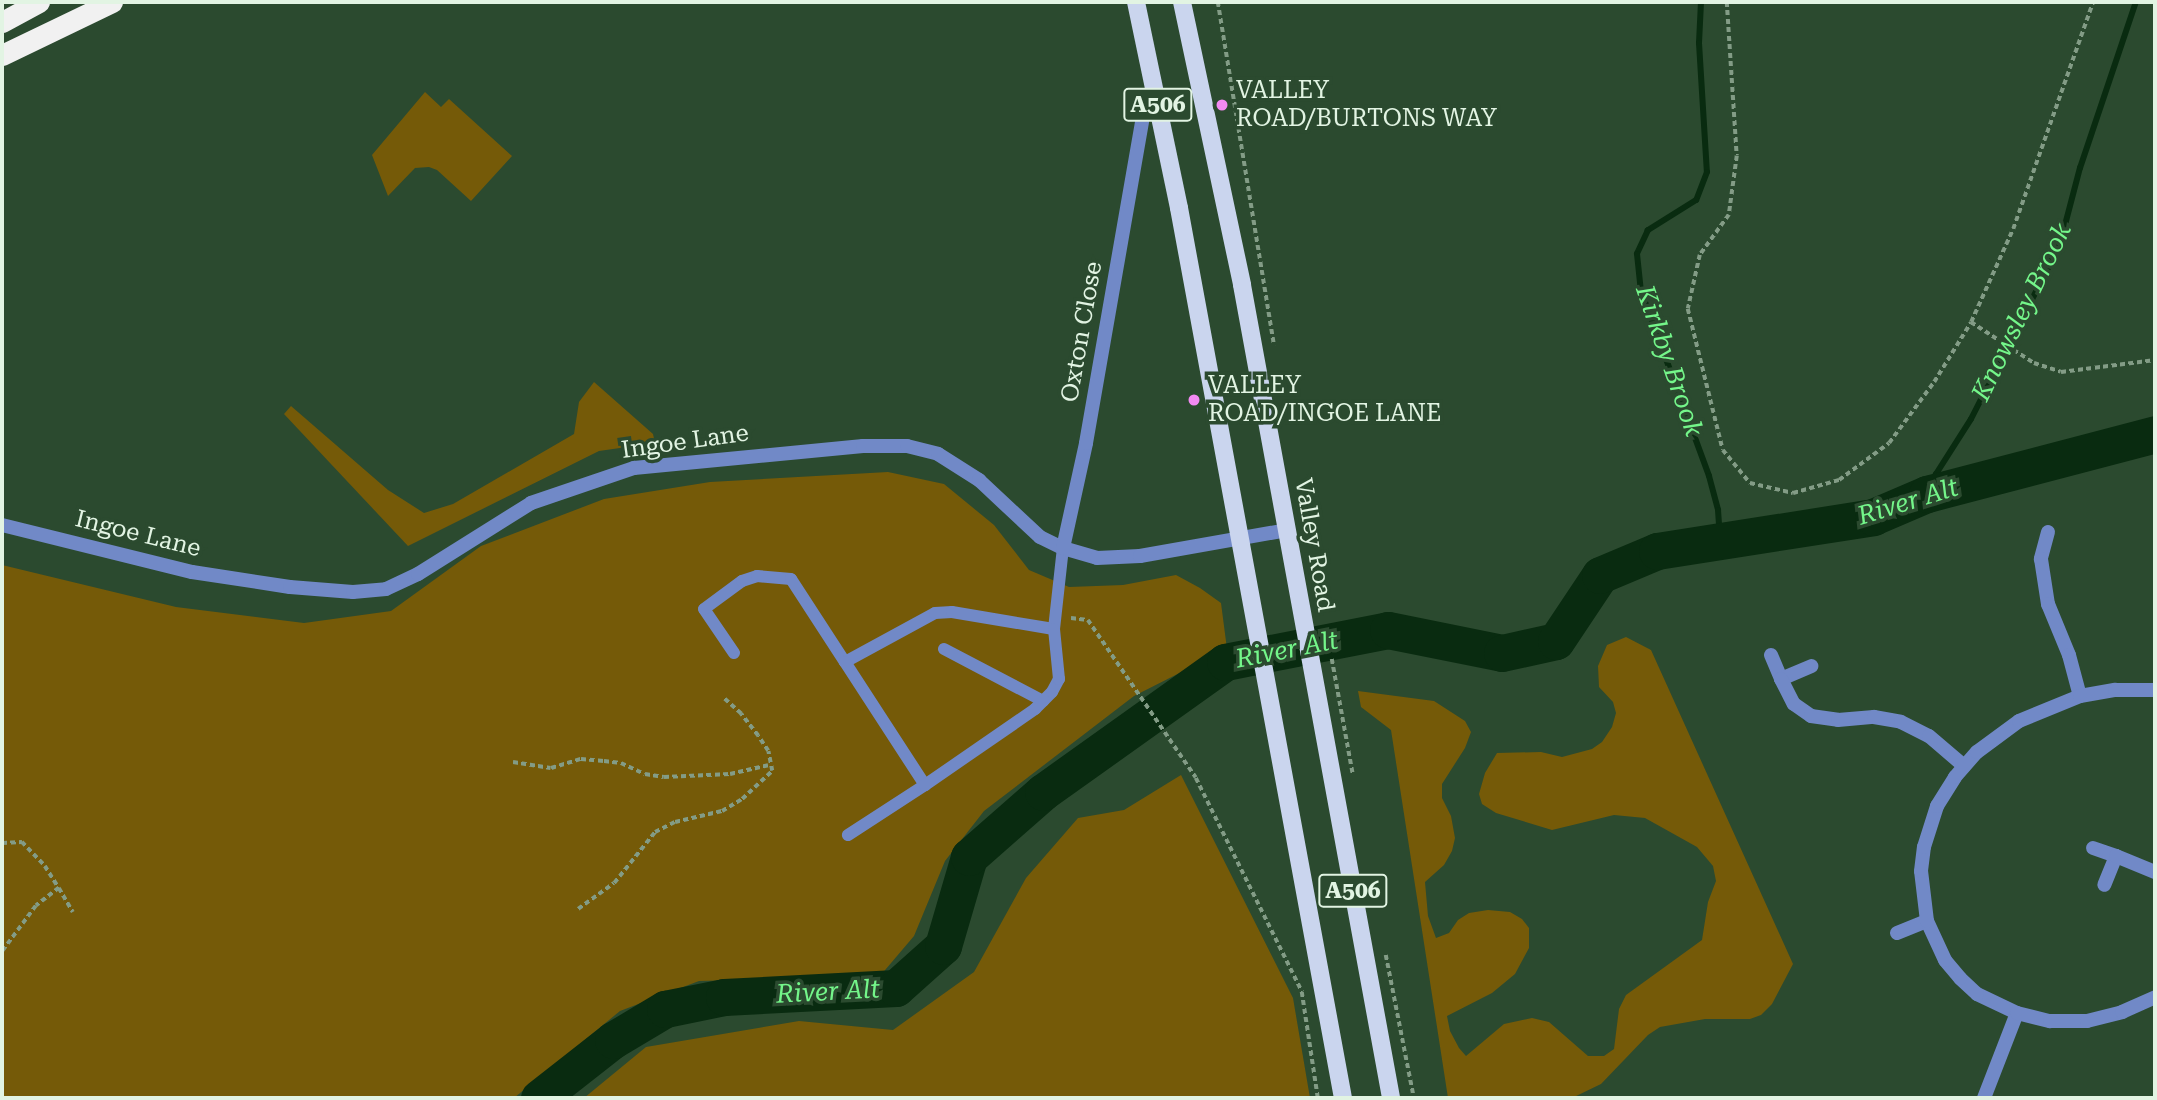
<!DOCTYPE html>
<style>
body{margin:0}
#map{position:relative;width:2157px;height:1100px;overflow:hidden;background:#2b4a2f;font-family:"Roboto Serif",serif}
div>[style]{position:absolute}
.green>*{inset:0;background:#755a08}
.stream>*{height:6px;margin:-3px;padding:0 3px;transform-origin:3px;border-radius:3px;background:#092b10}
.river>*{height:37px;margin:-18.5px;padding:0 18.5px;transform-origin:18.5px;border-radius:18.5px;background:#092b10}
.path>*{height:3.5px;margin-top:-1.75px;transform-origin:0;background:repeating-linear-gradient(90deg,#839c86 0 5px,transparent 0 8.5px)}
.lane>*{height:12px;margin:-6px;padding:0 6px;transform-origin:6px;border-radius:6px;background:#7189c7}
.street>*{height:14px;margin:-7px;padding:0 7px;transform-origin:7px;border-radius:7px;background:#7189c7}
.primary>*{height:18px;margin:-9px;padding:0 9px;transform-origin:9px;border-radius:9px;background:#cad5ee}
.highway>*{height:21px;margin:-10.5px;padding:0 10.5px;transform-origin:10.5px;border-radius:10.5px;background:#f1f1f1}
.dots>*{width:19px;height:19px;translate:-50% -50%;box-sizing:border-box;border:4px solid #2b4a2f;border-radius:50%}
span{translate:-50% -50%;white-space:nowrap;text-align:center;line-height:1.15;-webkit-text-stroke:7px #2b4a2f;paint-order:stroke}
.shield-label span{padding:2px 5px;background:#2b4a2f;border:2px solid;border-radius:5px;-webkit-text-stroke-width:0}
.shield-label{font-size:23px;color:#e2f4e3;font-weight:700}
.poi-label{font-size:24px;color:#e2f4e3}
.left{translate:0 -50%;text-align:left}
.street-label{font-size:24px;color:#e2f4e3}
.water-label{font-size:26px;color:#74f68a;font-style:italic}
.frame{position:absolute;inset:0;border:4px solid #e2f4e3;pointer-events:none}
</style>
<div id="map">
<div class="green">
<div style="clip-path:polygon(425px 92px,441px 107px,449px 99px,512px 156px,471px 201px,437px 170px,429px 167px,415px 168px,388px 196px,372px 155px)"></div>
<div style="clip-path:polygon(594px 382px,653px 434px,655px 443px,599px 451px,408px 546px,284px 414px,291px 406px,388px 490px,424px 513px,453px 504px,574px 434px,579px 402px)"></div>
<div style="clip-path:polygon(888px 472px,944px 484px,994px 525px,1029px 570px,1069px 587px,1123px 585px,1176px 575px,1200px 588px,1221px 603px,1227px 649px,1134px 696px,984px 811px,945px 861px,914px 936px,880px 976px,699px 981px,620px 1011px,514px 1098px,2px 1098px,2px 565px,176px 607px,304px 623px,391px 611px,481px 546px,604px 499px,710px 482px)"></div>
<div style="clip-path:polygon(1626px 637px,1651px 650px,1793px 964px,1772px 1004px,1761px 1015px,1750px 1019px,1705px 1019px,1660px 1027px,1648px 1035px,1601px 1084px,1572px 1098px,1448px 1098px,1391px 730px,1361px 707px,1358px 691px,1434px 701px,1465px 721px,1471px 732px,1465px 748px,1442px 784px,1442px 798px,1451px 816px,1455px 838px,1452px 851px,1444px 865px,1425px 882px,1428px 916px,1436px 938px,1449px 933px,1458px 920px,1469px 913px,1488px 910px,1510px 912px,1522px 919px,1529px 928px,1529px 948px,1515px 974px,1492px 993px,1447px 1016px,1450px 1031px,1459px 1048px,1466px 1056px,1504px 1024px,1532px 1018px,1549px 1022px,1588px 1056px,1604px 1056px,1614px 1049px,1619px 1009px,1626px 995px,1702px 940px,1708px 902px,1716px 881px,1713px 866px,1697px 847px,1645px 818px,1614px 815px,1552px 830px,1496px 813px,1482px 804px,1479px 794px,1485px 773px,1497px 753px,1541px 752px,1562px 757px,1592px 749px,1602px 742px,1612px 727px,1616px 713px,1613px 702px,1599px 687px,1598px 666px,1607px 645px)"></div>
<div style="clip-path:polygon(1181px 775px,1293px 998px,1310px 1098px,584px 1098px,646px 1047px,799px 1021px,893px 1030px,974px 972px,1026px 878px,1078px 818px,1124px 810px)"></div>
</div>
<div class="stream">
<div style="left:1701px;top:2px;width:41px;rotate:92.8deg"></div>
<div style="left:1699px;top:43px;width:129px;rotate:86.5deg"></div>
<div style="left:1707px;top:172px;width:30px;rotate:111deg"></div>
<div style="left:1696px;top:200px;width:57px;rotate:148deg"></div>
<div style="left:1648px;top:230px;width:26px;rotate:115deg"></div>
<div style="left:1637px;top:254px;width:37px;rotate:84deg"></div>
<div style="left:1641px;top:291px;width:197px;rotate:69.8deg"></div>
<div style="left:1709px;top:476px;width:35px;rotate:75deg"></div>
<div style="left:1718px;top:510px;width:29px;rotate:86deg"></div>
<div style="left:1927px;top:494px;width:22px;rotate:-66deg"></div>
<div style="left:1936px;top:474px;width:65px;rotate:-57.5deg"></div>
<div style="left:1971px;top:419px;width:196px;rotate:-63deg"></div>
<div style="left:2060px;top:244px;width:79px;rotate:-75.3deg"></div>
<div style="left:2080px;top:168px;width:175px;rotate:-71.4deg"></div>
</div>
<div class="river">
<div style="left:539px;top:1098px;width:94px;rotate:-38.1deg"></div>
<div style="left:613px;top:1040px;width:61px;rotate:-30.8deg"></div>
<div style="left:665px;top:1009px;width:60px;rotate:-11.5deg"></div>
<div style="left:724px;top:997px;width:172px;rotate:-3deg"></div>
<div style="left:896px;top:988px;width:63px;rotate:-41.8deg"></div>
<div style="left:943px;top:946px;width:93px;rotate:-73.7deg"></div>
<div style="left:969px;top:857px;width:98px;rotate:-41.3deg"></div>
<div style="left:1043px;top:792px;width:224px;rotate:-35.5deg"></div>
<div style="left:1225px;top:662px;width:166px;rotate:-11.1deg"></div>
<div style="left:1388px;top:630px;width:116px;rotate:11.4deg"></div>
<div style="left:1502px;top:653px;width:55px;rotate:-12.5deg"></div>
<div style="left:1556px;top:641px;width:79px;rotate:-56.3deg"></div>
<div style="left:1600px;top:575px;width:62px;rotate:-22.8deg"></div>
<div style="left:1657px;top:551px;width:219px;rotate:-8.9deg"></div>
<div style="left:1873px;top:517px;width:59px;rotate:-23.1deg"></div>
<div style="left:1927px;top:494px;width:236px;rotate:-14.7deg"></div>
</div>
<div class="path">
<div style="left:1218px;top:2px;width:348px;rotate:80.7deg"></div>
<div style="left:1727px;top:2px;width:154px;rotate:86.3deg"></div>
<div style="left:1737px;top:156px;width:60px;rotate:97.7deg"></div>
<div style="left:1729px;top:215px;width:49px;rotate:125.9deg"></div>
<div style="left:1700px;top:255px;width:55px;rotate:102.5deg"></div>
<div style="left:1688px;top:309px;width:145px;rotate:76.1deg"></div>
<div style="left:1723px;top:450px;width:43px;rotate:50.7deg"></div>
<div style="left:1750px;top:483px;width:44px;rotate:13.1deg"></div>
<div style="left:1793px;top:493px;width:48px;rotate:-15.8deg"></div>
<div style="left:1839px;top:480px;width:62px;rotate:-36.5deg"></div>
<div style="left:1889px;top:443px;width:76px;rotate:-53.6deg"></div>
<div style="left:1934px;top:382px;width:70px;rotate:-58.3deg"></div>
<div style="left:1971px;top:322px;width:75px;rotate:33.1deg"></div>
<div style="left:2034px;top:363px;width:28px;rotate:18deg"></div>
<div style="left:2061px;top:372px;width:95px;rotate:-7.3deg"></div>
<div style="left:1971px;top:322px;width:102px;rotate:-65.7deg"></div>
<div style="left:2013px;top:229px;width:241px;rotate:-70.6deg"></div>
<div style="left:1071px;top:618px;width:17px;rotate:7deg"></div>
<div style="left:1088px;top:620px;width:191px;rotate:55.6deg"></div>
<div style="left:1196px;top:778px;width:239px;rotate:63.6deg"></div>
<div style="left:1302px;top:992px;width:107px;rotate:81.4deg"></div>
<div style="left:1332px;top:659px;width:118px;rotate:79.7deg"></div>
<div style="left:513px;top:762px;width:38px;rotate:9deg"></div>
<div style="left:551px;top:768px;width:31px;rotate:-17deg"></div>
<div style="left:581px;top:759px;width:23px;rotate:5deg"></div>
<div style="left:604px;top:761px;width:17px;rotate:7deg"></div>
<div style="left:621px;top:763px;width:26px;rotate:25deg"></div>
<div style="left:645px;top:774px;width:19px;rotate:9deg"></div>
<div style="left:664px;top:777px;width:66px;rotate:-2.6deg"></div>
<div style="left:730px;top:774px;width:39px;rotate:-13deg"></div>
<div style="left:2px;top:843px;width:20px;rotate:-3deg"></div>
<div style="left:22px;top:842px;width:33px;rotate:46deg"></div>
<div style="left:45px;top:866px;width:26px;rotate:58deg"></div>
<div style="left:59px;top:888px;width:29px;rotate:142deg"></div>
<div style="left:36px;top:906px;width:57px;rotate:126.5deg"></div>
<div style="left:59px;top:888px;width:28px;rotate:60deg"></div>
<div style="left:578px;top:909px;width:44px;rotate:-35.8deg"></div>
<div style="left:614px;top:883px;width:65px;rotate:-51.2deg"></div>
<div style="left:655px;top:832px;width:22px;rotate:-27deg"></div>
<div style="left:675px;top:822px;width:48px;rotate:-13.2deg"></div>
<div style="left:722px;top:811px;width:23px;rotate:-31deg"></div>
<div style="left:742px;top:799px;width:41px;rotate:-43deg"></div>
<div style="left:772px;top:771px;width:20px;rotate:-101deg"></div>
<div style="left:768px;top:751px;width:18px;rotate:-124deg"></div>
<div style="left:758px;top:736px;width:28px;rotate:-128deg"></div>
<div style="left:741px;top:714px;width:25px;rotate:-138deg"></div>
<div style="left:1386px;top:955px;width:146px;rotate:78.9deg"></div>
</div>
<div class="lane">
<div style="left:944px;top:649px;width:112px;rotate:27.7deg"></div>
<div style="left:734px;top:653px;width:53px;rotate:-124.3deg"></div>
<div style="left:704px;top:609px;width:47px;rotate:-36.4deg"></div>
<div style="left:742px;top:581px;width:16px;rotate:-18deg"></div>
<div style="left:757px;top:576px;width:34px;rotate:5deg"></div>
<div style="left:791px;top:579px;width:99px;rotate:57deg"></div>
<div style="left:845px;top:662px;width:102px;rotate:-28.6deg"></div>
<div style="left:935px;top:613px;width:17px;rotate:-3deg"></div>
<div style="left:952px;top:612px;width:103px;rotate:9.5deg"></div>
<div style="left:1054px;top:629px;width:81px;rotate:-83.7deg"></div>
<div style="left:845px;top:662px;width:147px;rotate:57deg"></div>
<div style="left:925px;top:785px;width:92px;rotate:147deg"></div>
<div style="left:925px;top:785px;width:134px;rotate:-34.6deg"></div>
<div style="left:1035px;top:709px;width:24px;rotate:-45deg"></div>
<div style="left:1052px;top:692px;width:15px;rotate:-62deg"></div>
<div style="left:1059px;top:679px;width:50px;rotate:-95.7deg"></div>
</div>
<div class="street">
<div style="left:2px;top:525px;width:196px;rotate:13.9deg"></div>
<div style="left:192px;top:572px;width:99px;rotate:8.7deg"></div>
<div style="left:290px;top:587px;width:63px;rotate:4.5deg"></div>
<div style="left:353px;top:592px;width:33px;rotate:-5deg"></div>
<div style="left:386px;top:589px;width:35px;rotate:-25deg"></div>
<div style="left:418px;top:574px;width:133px;rotate:-32.1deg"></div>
<div style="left:531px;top:503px;width:109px;rotate:-18.8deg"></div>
<div style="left:634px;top:468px;width:230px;rotate:-5.5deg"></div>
<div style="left:863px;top:446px;width:44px"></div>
<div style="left:907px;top:446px;width:32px;rotate:14deg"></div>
<div style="left:938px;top:454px;width:49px;rotate:32.4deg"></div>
<div style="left:979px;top:480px;width:83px;rotate:43.1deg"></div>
<div style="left:1040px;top:537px;width:25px;rotate:26deg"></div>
<div style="left:1063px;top:548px;width:35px;rotate:16deg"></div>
<div style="left:1097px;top:558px;width:43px;rotate:-2.7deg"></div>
<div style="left:1140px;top:556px;width:149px;rotate:-10deg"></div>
<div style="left:2048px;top:532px;width:28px;rotate:105deg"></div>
<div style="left:2041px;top:559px;width:46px;rotate:81.2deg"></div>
<div style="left:2048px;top:604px;width:55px;rotate:67.6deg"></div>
<div style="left:2069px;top:655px;width:42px;rotate:75deg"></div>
<div style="left:1063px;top:548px;width:107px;rotate:-77.6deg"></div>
<div style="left:1086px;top:443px;width:326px;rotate:-80.1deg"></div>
<div style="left:1771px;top:655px;width:26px;rotate:67deg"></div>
<div style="left:1781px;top:679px;width:33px;rotate:-23deg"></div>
<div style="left:1781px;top:679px;width:28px;rotate:63deg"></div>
<div style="left:1794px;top:704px;width:21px;rotate:35deg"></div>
<div style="left:1811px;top:716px;width:27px;rotate:8deg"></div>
<div style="left:1838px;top:720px;width:36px;rotate:-5deg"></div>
<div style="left:1874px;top:717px;width:27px;rotate:10deg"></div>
<div style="left:1901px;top:722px;width:31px;rotate:27deg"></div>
<div style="left:1929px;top:736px;width:46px;rotate:40.6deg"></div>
<div style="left:2093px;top:848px;width:24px;rotate:19deg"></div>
<div style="left:2116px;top:856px;width:31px;rotate:112deg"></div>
<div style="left:2116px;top:856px;width:42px;rotate:22.3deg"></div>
<div style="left:1897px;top:933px;width:32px;rotate:-22deg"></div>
<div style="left:2017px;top:1013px;width:44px;rotate:-154.6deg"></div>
<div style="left:1977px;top:994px;width:23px;rotate:-137deg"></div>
<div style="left:1960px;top:978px;width:23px;rotate:-130deg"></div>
<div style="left:1945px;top:960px;width:43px;rotate:-114.8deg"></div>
<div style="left:1927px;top:921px;width:50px;rotate:-96.8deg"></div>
<div style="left:1921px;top:871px;width:24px;rotate:-83deg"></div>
<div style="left:1924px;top:847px;width:43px;rotate:-72.4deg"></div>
<div style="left:1937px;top:806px;width:34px;rotate:-58deg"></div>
<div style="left:1955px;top:777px;width:33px;rotate:-49deg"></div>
<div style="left:1977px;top:752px;width:52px;rotate:-36.4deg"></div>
<div style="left:2019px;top:721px;width:66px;rotate:-22.3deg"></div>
<div style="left:2080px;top:696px;width:36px;rotate:-10deg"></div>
<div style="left:2115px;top:690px;width:40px"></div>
<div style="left:1984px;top:1098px;width:91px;rotate:-68.8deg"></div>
<div style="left:2017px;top:1013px;width:34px;rotate:14deg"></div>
<div style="left:2050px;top:1021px;width:37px"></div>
<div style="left:2087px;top:1021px;width:36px;rotate:-14deg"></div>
<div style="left:2122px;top:1012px;width:36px;rotate:-24deg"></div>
</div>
<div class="primary">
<div style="left:1136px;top:2px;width:210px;rotate:78.2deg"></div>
<div style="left:1179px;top:208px;width:905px;rotate:79.56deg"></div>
<div style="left:1182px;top:2px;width:289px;rotate:78deg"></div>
<div style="left:1242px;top:285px;width:827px;rotate:79.61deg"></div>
</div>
<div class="highway">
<div style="left:2px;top:22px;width:42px;rotate:-28.4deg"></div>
<div style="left:2px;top:55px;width:122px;rotate:-25.7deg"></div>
</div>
<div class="dots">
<div style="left:1222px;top:105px;background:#f28af2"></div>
<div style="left:1194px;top:400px;background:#f28af2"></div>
</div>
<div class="shield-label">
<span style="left:1158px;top:105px">A506</span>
<span style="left:1353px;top:891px">A506</span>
</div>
<div class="poi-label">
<span class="left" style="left:1236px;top:105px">VALLEY<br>ROAD/BURTONS WAY</span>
<span class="left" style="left:1208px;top:400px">VALLEY<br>ROAD/INGOE LANE</span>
</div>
<div class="street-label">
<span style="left:1082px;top:332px;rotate:-80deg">Oxton Close</span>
<span style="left:685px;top:442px;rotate:-8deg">Ingoe Lane</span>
<span style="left:138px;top:534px;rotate:14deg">Ingoe Lane</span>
<span style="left:1314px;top:545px;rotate:80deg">Valley Road</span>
</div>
<div class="water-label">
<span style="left:2022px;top:312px;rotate:-64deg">Knowsley Brook</span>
<span style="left:1669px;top:361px;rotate:71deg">Kirkby Brook</span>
<span style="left:1908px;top:502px;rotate:-17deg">River Alt</span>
<span style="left:1287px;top:650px;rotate:-11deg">River Alt</span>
<span style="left:828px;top:992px;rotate:-3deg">River Alt</span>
</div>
<div class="frame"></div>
</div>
